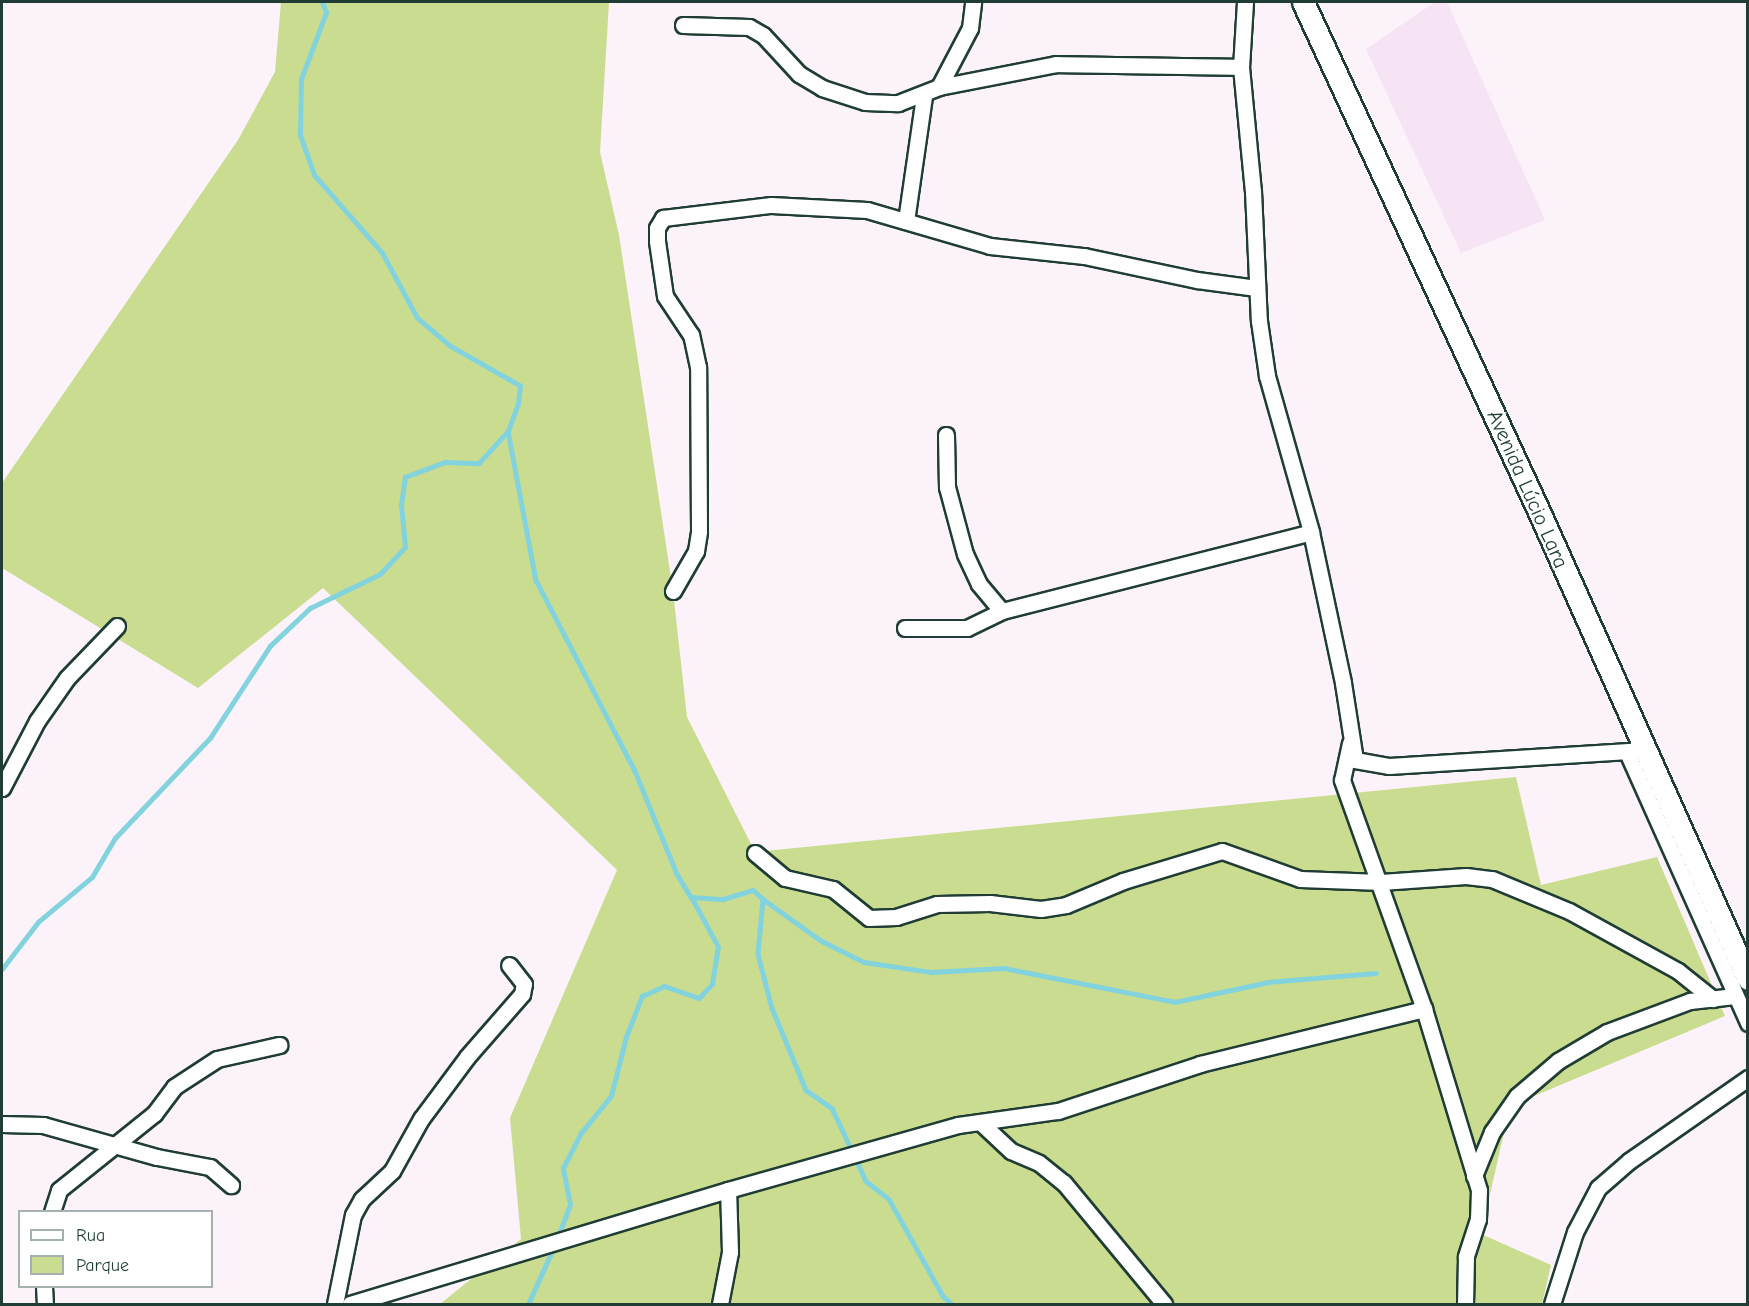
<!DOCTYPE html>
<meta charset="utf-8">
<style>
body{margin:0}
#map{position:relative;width:1749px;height:1306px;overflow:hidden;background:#fbf2fa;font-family:"Comic Neue",sans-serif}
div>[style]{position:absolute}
.built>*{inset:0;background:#f6e3f4}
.green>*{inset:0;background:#cadc90}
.stream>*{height:4.5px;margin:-2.25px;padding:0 2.25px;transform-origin:2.25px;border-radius:2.25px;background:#82d3dd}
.roads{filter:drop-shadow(2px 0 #1f3d34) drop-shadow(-2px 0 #1f3d34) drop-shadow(0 2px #1f3d34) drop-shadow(0 -2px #1f3d34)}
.street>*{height:15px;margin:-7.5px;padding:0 7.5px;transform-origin:7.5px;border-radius:7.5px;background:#fff}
.secondary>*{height:21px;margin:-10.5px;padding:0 10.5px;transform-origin:10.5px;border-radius:10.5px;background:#fff}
span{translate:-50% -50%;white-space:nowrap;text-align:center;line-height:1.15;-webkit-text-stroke:5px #fff;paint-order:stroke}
.street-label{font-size:21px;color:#1f3d34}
.frame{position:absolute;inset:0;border:3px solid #1f3d34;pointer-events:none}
.legend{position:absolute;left:18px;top:1210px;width:195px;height:78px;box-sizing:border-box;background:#fff;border:2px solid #a5b1ae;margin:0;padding:8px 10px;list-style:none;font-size:18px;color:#1f3d34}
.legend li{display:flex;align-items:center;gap:12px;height:30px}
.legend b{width:30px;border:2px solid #a5b1ae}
</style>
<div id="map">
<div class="built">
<div style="clip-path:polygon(1435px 2px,1447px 2px,1545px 220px,1461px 253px,1366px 49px)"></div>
</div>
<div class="green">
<div style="clip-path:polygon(281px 2px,609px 2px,600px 152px,619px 235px,673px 591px,687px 717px,755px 852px,1516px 777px,1541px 885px,1657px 857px,1725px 1016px,1510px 1106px,1481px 1234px,1551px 1265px,1542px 1304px,440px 1304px,521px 1239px,510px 1118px,617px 870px,323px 588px,198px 688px,2px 568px,2px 483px,238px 140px,275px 72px)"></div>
</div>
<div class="stream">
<div style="left:508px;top:431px;width:152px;rotate:79.4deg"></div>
<div style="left:536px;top:580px;width:215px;rotate:62.6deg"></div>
<div style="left:635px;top:771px;width:111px;rotate:67.8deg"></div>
<div style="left:677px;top:874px;width:27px;rotate:59deg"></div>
<div style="left:691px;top:897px;width:32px;rotate:4deg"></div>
<div style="left:723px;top:899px;width:31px;rotate:-17deg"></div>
<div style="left:753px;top:890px;width:13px;rotate:42deg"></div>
<div style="left:763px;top:899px;width:55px;rotate:95.2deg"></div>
<div style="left:758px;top:954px;width:56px;rotate:75.5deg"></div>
<div style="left:772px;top:1008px;width:89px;rotate:67.5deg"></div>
<div style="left:806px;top:1090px;width:32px;rotate:35deg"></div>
<div style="left:832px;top:1108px;width:81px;rotate:65deg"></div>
<div style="left:866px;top:1181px;width:29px;rotate:38deg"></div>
<div style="left:889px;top:1199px;width:111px;rotate:60.9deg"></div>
<div style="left:943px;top:1296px;width:12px;rotate:42deg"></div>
<div style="left:763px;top:899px;width:70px;rotate:35.7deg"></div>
<div style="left:820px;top:940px;width:49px;rotate:26.6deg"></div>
<div style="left:864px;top:962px;width:68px;rotate:8.5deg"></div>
<div style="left:931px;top:972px;width:73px;rotate:-3.1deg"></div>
<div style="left:1004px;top:968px;width:174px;rotate:11.2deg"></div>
<div style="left:1175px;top:1002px;width:95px;rotate:-12.1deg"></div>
<div style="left:1268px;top:982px;width:108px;rotate:-4.8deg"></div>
<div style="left:2px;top:969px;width:59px;rotate:-52.5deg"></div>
<div style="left:38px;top:922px;width:70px;rotate:-39.8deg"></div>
<div style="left:92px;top:877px;width:45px;rotate:-59.5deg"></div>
<div style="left:115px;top:838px;width:138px;rotate:-46.5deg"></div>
<div style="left:210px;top:738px;width:110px;rotate:-56.9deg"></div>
<div style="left:270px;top:646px;width:55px;rotate:-43.5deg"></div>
<div style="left:310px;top:608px;width:78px;rotate:-25.9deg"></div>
<div style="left:380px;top:574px;width:37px;rotate:-47deg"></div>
<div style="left:405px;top:547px;width:42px;rotate:-95.4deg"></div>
<div style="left:401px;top:505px;width:28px;rotate:-82deg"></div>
<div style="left:405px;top:477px;width:43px;rotate:-20.6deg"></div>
<div style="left:445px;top:462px;width:34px;rotate:2deg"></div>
<div style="left:479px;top:463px;width:43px;rotate:-47.8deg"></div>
<div style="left:508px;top:431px;width:29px;rotate:-70deg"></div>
<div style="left:518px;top:404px;width:18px;rotate:-84deg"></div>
<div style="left:520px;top:386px;width:81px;rotate:-150.3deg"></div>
<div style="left:450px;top:346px;width:43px;rotate:-139.7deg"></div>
<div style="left:417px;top:318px;width:74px;rotate:-118.3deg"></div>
<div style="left:382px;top:253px;width:103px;rotate:-131.1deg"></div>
<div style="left:314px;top:175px;width:42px;rotate:-109.3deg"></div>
<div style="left:300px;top:135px;width:56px;rotate:-89deg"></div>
<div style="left:301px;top:79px;width:71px;rotate:-69.3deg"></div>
<div style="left:326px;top:13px;width:12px;rotate:-110deg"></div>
<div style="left:558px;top:1236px;width:33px;rotate:-69deg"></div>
<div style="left:570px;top:1205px;width:38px;rotate:-101deg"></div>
<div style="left:563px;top:1168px;width:39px;rotate:-63deg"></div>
<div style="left:581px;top:1133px;width:48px;rotate:-51deg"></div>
<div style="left:611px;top:1096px;width:61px;rotate:-75.7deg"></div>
<div style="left:626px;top:1037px;width:44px;rotate:-68.7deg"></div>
<div style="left:642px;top:996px;width:24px;rotate:-24deg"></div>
<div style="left:664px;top:986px;width:37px;rotate:19deg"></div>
<div style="left:699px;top:998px;width:19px;rotate:-47deg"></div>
<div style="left:712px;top:984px;width:37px;rotate:-81deg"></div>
<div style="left:718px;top:947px;width:57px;rotate:-118.4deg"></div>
<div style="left:528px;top:1304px;width:63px;rotate:-65.5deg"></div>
</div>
<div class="roads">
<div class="street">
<div style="left:1245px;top:2px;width:65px;rotate:93.5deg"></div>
<div style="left:1241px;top:67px;width:125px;rotate:84.5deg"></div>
<div style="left:1253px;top:191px;width:130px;rotate:87.4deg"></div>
<div style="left:1259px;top:321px;width:56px;rotate:81.7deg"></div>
<div style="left:1267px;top:376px;width:162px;rotate:74.2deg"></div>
<div style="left:1311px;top:532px;width:154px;rotate:78deg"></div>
<div style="left:1343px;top:683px;width:78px;rotate:81.1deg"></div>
<div style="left:1355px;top:760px;width:35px;rotate:10deg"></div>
<div style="left:1389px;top:766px;width:256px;rotate:-3.6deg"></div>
<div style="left:683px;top:25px;width:66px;rotate:1.7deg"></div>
<div style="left:749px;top:27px;width:16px;rotate:30deg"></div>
<div style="left:763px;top:35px;width:53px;rotate:47.3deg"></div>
<div style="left:799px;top:74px;width:27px;rotate:31deg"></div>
<div style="left:822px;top:88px;width:45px;rotate:18deg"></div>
<div style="left:865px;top:102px;width:33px;rotate:2deg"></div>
<div style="left:898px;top:103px;width:44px;rotate:-21.3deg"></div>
<div style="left:939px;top:87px;width:119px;rotate:-11.1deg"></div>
<div style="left:1056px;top:64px;width:185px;rotate:0.9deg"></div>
<div style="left:939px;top:87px;width:67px;rotate:-62.3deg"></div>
<div style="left:970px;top:28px;width:26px;rotate:-83deg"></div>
<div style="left:906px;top:221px;width:126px;rotate:-81.8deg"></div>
<div style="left:946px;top:435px;width:52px;rotate:88.9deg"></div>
<div style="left:947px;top:487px;width:69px;rotate:75deg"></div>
<div style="left:965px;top:554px;width:33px;rotate:65deg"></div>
<div style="left:979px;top:584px;width:35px;rotate:50deg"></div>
<div style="left:1002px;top:611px;width:319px;rotate:-14.3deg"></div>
<div style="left:673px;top:591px;width:46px;rotate:-60.1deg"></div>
<div style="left:696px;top:551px;width:20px;rotate:-81deg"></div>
<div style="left:699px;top:531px;width:164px;rotate:-90.3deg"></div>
<div style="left:698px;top:367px;width:33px;rotate:-102deg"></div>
<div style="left:691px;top:335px;width:47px;rotate:-123.7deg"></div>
<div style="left:665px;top:296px;width:56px;rotate:-98.3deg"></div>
<div style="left:657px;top:241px;width:13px;rotate:-90deg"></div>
<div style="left:657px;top:228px;width:12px;rotate:-59deg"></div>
<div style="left:663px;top:218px;width:109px;rotate:-6.9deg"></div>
<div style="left:771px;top:205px;width:96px;rotate:3deg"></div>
<div style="left:867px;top:210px;width:128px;rotate:16.3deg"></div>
<div style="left:990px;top:246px;width:95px;rotate:6.1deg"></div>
<div style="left:1084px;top:256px;width:116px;rotate:12deg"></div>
<div style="left:1197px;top:280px;width:60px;rotate:7.7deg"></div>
<div style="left:905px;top:628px;width:62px"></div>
<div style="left:967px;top:628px;width:39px;rotate:-26deg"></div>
<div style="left:1350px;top:743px;width:38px;rotate:102deg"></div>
<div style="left:1342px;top:780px;width:243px;rotate:70.3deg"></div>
<div style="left:1424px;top:1009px;width:189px;rotate:73.1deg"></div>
<div style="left:1479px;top:1190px;width:29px;rotate:92deg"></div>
<div style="left:1478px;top:1219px;width:40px;rotate:108deg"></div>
<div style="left:1466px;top:1257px;width:47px;rotate:91.2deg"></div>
<div style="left:1627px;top:752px;width:297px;rotate:65.9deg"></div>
<div style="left:2px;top:788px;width:76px;rotate:-62.4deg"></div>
<div style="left:37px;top:721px;width:52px;rotate:-55.1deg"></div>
<div style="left:67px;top:678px;width:72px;rotate:-46.1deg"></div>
<div style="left:755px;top:853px;width:39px;rotate:40deg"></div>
<div style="left:785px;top:878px;width:49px;rotate:12.9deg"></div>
<div style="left:833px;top:889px;width:46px;rotate:38.9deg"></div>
<div style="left:869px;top:918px;width:27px;rotate:-2deg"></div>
<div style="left:896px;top:917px;width:43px;rotate:-17.6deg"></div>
<div style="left:937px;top:904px;width:53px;rotate:-1.1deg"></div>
<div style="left:990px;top:903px;width:51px;rotate:6.7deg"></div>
<div style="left:1041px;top:909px;width:25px;rotate:-9deg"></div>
<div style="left:1066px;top:905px;width:62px;rotate:-22.8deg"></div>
<div style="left:1123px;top:881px;width:103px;rotate:-16.9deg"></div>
<div style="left:1222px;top:851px;width:83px;rotate:19.7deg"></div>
<div style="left:1300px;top:879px;width:81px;rotate:2.1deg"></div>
<div style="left:1381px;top:882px;width:85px;rotate:-4deg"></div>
<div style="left:1466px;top:876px;width:26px;rotate:7deg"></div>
<div style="left:1492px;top:879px;width:83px;rotate:22.6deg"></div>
<div style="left:1569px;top:911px;width:124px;rotate:28.8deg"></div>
<div style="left:1678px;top:971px;width:45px;rotate:38.7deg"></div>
<div style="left:980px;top:1122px;width:42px;rotate:43.1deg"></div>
<div style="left:1011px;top:1151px;width:30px;rotate:23deg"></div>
<div style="left:1039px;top:1163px;width:32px;rotate:39deg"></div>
<div style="left:1064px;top:1183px;width:157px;rotate:50.4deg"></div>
<div style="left:2px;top:1124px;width:41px;rotate:1.4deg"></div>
<div style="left:43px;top:1125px;width:118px;rotate:15.7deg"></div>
<div style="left:157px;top:1157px;width:54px;rotate:10.7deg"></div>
<div style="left:210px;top:1167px;width:28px;rotate:41deg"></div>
<div style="left:1474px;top:1176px;width:48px;rotate:-67.8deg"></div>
<div style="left:1492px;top:1132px;width:44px;rotate:-55.2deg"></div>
<div style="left:1517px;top:1096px;width:54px;rotate:-40.5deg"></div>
<div style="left:1558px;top:1061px;width:57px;rotate:-30.6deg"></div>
<div style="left:1607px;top:1032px;width:89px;rotate:-20.5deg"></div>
<div style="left:1690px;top:1001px;width:45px;rotate:-6.3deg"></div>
<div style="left:52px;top:1212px;width:23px;rotate:-72deg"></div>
<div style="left:59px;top:1190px;width:122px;rotate:-38.7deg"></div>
<div style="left:154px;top:1114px;width:34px;rotate:-53deg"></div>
<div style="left:174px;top:1087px;width:51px;rotate:-33.1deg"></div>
<div style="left:217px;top:1059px;width:64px;rotate:-12.7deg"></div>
<div style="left:44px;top:1286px;width:18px;rotate:87deg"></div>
<div style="left:335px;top:1304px;width:91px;rotate:-78.6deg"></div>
<div style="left:353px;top:1215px;width:18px;rotate:-61deg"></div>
<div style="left:362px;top:1199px;width:41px;rotate:-43deg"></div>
<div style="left:392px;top:1171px;width:60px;rotate:-60.9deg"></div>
<div style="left:421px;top:1119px;width:77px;rotate:-53.4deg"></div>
<div style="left:467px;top:1057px;width:84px;rotate:-48.9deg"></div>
<div style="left:522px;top:994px;width:10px;rotate:-79deg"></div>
<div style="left:524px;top:984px;width:24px;rotate:-128deg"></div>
<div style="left:350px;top:1304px;width:395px;rotate:-16.8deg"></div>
<div style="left:728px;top:1190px;width:239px;rotate:-15.8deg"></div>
<div style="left:958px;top:1125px;width:101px;rotate:-8deg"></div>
<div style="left:1058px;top:1111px;width:150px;rotate:-18.3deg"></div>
<div style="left:1200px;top:1064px;width:231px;rotate:-13.8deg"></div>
<div style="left:720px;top:1304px;width:53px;rotate:-79.1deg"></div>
<div style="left:730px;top:1252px;width:62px;rotate:-91.8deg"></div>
<div style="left:1552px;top:1304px;width:76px;rotate:-72.3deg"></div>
<div style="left:1575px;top:1232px;width:50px;rotate:-62.4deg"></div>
<div style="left:1598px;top:1188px;width:41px;rotate:-41.1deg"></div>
<div style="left:1629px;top:1161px;width:145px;rotate:-34.9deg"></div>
</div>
<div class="secondary">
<div style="left:1303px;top:2px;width:566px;rotate:65.15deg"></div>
<div style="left:1541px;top:516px;width:507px;rotate:65.91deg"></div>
</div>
</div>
<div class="street-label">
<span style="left:1528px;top:489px;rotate:66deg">Avenida Lúcio Lara</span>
</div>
<div class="frame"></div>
<ul class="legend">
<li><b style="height:8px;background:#fff"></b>Rua</li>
<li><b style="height:16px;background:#cadc90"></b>Parque</li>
</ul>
</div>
